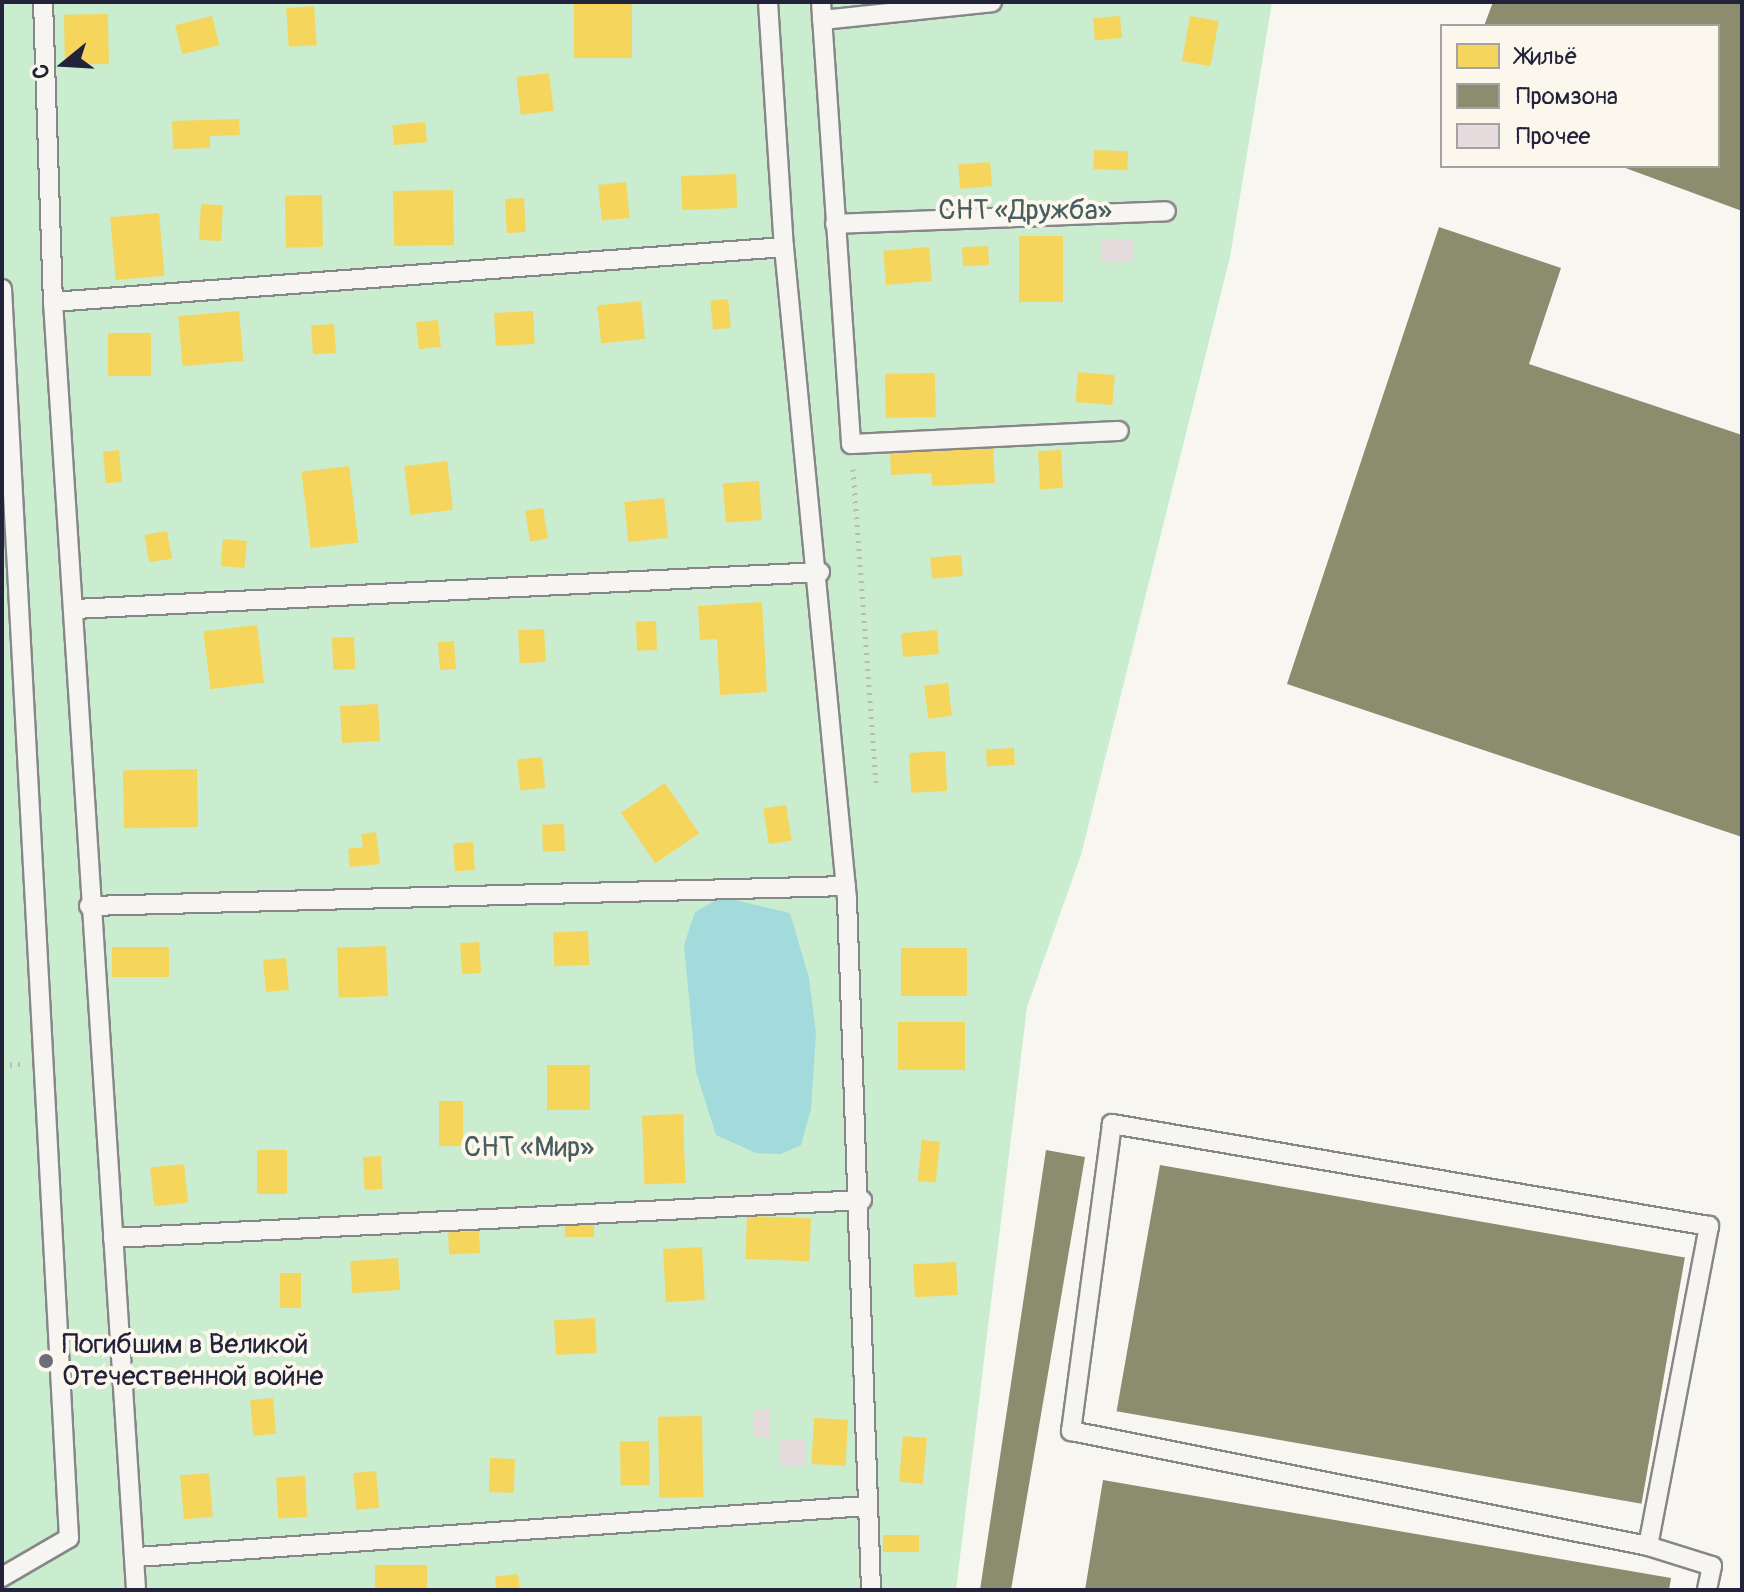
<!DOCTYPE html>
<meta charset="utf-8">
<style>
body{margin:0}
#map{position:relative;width:1744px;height:1592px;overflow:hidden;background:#f8f6f0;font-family:Pangolin,sans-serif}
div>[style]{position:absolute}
.green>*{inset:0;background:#c9edce}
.water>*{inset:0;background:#a3dbdc}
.homes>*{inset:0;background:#f6d55c;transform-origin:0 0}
.industry>*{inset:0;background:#8c8c6e;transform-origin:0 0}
.building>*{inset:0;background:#e5dadc;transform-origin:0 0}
.path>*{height:5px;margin-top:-2.5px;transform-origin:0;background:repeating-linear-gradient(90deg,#bcbab9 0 2px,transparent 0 8px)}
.roads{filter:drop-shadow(2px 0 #878688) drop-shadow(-2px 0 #878688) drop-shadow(0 2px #878688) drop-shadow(0 -2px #878688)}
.service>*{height:18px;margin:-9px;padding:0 9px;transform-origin:9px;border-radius:9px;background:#f6f5f1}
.dots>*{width:22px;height:22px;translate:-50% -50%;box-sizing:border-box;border:4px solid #fbf7ec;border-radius:50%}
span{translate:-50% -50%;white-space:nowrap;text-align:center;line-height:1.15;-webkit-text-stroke:8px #fbf7ec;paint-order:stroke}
.park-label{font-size:28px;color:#485d5f}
.poi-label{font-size:28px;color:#22223b}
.left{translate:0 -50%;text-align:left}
.frame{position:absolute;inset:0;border:4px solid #22223b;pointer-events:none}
.legend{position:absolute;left:1440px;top:24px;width:280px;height:144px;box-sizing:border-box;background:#fbf7ec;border:2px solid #a4a2a5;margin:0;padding:10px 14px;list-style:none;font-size:24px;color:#22223b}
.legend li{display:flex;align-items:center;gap:16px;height:40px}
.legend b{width:40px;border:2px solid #a4a2a5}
.north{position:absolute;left:24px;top:24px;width:80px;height:80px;-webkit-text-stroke:6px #fbf7ec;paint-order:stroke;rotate:252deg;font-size:22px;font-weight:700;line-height:32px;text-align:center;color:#22223b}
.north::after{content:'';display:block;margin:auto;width:28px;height:36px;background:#22223b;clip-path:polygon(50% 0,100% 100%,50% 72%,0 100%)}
</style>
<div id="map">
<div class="green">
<div style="clip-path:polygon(2px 2px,1272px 2px,1230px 257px,1081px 855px,1027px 1007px,956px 1590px,2px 1590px)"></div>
</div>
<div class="water">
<div style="clip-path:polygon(722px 897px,790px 913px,809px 978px,816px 1033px,811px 1109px,801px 1145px,781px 1154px,756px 1153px,716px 1135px,696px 1072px,684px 945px,695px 912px)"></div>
</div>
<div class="homes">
<div style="left:574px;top:2px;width:58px;height:56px"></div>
<div style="left:314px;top:6px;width:39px;height:28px;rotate:86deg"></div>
<div style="left:108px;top:14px;width:50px;height:44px;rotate:89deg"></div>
<div style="left:212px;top:16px;width:30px;height:38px;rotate:76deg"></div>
<div style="left:1120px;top:16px;width:22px;height:27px;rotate:85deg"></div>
<div style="left:1190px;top:16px;width:29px;height:46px;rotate:10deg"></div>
<div style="left:549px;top:73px;width:38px;height:33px;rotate:83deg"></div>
<div style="clip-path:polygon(239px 119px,240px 135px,210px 136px,210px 148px,173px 149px,172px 121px)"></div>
<div style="left:425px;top:122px;width:20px;height:33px;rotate:84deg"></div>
<div style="left:1094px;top:150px;width:34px;height:19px;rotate:2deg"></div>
<div style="left:990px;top:162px;width:24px;height:32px;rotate:85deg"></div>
<div style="left:736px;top:174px;width:34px;height:55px;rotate:88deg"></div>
<div style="left:626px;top:182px;width:36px;height:28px;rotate:84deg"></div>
<div style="left:453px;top:190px;width:55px;height:60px;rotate:89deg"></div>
<div style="left:322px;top:195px;width:52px;height:37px;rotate:89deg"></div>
<div style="left:524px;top:198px;width:34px;height:19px;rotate:87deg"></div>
<div style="left:201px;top:204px;width:22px;height:36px;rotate:3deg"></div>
<div style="left:159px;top:213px;width:63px;height:49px;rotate:85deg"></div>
<div style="left:1019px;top:236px;width:44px;height:66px"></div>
<div style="left:988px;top:246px;width:19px;height:26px;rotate:87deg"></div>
<div style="left:929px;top:247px;width:34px;height:46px;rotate:85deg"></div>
<div style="left:728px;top:299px;width:29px;height:18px;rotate:84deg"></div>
<div style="left:641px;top:301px;width:38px;height:44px;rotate:84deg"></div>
<div style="left:239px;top:311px;width:50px;height:61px;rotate:85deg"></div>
<div style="left:533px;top:311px;width:33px;height:39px;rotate:87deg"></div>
<div style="left:438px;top:320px;width:27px;height:22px;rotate:84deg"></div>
<div style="left:334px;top:324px;width:29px;height:23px;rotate:86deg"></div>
<div style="left:151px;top:333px;width:43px;height:43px;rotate:90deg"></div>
<div style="left:1078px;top:372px;width:37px;height:30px;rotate:5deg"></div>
<div style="left:935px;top:373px;width:44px;height:50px;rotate:89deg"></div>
<div style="clip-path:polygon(993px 447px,995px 483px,932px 486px,931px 473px,891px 475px,890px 451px)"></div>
<div style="left:119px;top:450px;width:32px;height:16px;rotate:85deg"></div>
<div style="left:1061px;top:450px;width:38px;height:23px;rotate:87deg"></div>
<div style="left:447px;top:461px;width:49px;height:43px;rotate:83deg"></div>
<div style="left:349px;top:466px;width:77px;height:48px;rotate:83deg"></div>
<div style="left:759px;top:481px;width:39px;height:36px;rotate:86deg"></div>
<div style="left:664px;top:498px;width:40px;height:40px;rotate:84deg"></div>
<div style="left:543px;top:508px;width:31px;height:18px;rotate:81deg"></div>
<div style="left:167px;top:531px;width:28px;height:23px;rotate:80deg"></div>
<div style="left:223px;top:539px;width:24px;height:27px;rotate:5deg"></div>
<div style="left:961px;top:555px;width:21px;height:31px;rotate:85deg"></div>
<div style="clip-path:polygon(762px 602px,767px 692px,720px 695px,717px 639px,700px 640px,698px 606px)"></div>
<div style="left:656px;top:621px;width:29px;height:20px;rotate:88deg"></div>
<div style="left:257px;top:625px;width:58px;height:54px;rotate:83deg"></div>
<div style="left:544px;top:629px;width:33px;height:26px;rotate:87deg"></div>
<div style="left:937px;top:630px;width:24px;height:36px;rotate:85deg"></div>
<div style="left:354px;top:637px;width:32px;height:22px;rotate:88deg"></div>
<div style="left:454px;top:641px;width:28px;height:16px;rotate:86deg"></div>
<div style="left:948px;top:683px;width:33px;height:24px;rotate:83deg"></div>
<div style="left:378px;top:704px;width:37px;height:38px;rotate:87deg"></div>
<div style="left:1014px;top:748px;width:17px;height:28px;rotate:87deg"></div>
<div style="left:945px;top:751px;width:40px;height:36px;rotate:87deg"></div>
<div style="left:542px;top:757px;width:31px;height:25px;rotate:84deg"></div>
<div style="left:197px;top:769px;width:58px;height:74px;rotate:89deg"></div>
<div style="left:665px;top:783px;width:61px;height:53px;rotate:56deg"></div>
<div style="left:786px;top:805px;width:36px;height:23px;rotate:81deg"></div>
<div style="left:564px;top:824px;width:27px;height:22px;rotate:88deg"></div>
<div style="clip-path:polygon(376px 832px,380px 864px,350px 867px,348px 849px,363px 847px,361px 834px)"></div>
<div style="left:473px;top:842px;width:28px;height:20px;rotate:86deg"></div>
<div style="left:588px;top:931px;width:34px;height:35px;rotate:88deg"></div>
<div style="left:479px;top:942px;width:31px;height:19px;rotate:86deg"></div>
<div style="left:386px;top:946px;width:50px;height:49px;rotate:88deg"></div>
<div style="left:169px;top:947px;width:30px;height:57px;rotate:90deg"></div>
<div style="left:901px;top:948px;width:66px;height:48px"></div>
<div style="left:286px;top:958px;width:32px;height:23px;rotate:85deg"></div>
<div style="left:898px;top:1022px;width:67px;height:48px"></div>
<div style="left:547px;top:1065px;width:43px;height:45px"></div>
<div style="left:439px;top:1101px;width:24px;height:45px"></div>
<div style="left:683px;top:1114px;width:69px;height:41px;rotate:88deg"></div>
<div style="left:922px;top:1140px;width:18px;height:41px;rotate:6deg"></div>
<div style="left:287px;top:1150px;width:44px;height:30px;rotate:90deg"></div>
<div style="left:381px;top:1156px;width:33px;height:18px;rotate:87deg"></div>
<div style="left:184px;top:1164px;width:39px;height:34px;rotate:84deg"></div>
<div style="left:747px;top:1216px;width:64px;height:43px;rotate:2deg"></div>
<div style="left:565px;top:1220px;width:29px;height:17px"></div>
<div style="left:479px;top:1231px;width:22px;height:31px;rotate:87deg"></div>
<div style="left:702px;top:1247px;width:53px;height:39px;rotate:87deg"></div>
<div style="left:398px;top:1258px;width:32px;height:48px;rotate:86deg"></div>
<div style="left:956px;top:1262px;width:33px;height:43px;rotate:87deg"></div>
<div style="left:280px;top:1273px;width:21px;height:35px"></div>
<div style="left:595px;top:1318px;width:35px;height:41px;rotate:87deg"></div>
<div style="left:273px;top:1398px;width:36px;height:23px;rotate:85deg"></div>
<div style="left:702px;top:1416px;width:81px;height:44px;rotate:89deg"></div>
<div style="left:814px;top:1418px;width:34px;height:46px;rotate:3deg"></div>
<div style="left:903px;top:1436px;width:24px;height:46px;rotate:5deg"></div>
<div style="left:649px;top:1441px;width:44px;height:29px;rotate:89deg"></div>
<div style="left:490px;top:1458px;width:25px;height:34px;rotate:2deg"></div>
<div style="left:376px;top:1471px;width:37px;height:23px;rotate:85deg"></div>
<div style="left:209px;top:1473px;width:44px;height:29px;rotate:85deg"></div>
<div style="left:305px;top:1476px;width:41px;height:29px;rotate:87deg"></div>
<div style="left:919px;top:1535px;width:17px;height:36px;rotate:90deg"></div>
<div style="left:375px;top:1565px;width:52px;height:25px"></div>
<div style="left:518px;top:1574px;width:16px;height:23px;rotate:83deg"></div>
</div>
<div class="industry">
<div style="clip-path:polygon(1493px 2px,1742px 2px,1742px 211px,1620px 166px,1718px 166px,1718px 26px,1484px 26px)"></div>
<div style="clip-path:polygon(1439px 227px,1561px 268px,1529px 364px,1742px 435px,1742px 837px,1287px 684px)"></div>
<div style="clip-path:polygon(1046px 1150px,1085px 1157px,1011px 1590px,980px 1590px)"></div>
<div style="left:1160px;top:1165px;width:533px;height:250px;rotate:10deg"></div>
<div style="clip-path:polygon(1103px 1480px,1671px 1578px,1669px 1590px,1085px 1590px)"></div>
</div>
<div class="building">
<div style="left:1102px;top:240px;width:32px;height:21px"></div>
<div style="left:753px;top:1410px;width:16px;height:28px"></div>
<div style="left:780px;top:1440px;width:26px;height:25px"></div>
</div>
<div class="path">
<div style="left:853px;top:469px;width:315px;rotate:85.8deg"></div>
<div style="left:2px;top:1065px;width:19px;rotate:-3deg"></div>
</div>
<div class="roads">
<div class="service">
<div style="left:43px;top:2px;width:300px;rotate:88.1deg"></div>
<div style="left:53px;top:302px;width:1291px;rotate:86.31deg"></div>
<div style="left:768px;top:2px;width:246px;rotate:86.3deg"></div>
<div style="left:784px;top:247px;width:655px;rotate:84.48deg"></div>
<div style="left:847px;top:899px;width:691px;rotate:88.01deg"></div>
<div style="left:821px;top:2px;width:443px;rotate:86.1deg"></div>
<div style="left:851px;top:444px;width:268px;rotate:-2.8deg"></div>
<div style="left:822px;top:20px;width:171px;rotate:-6deg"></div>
<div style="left:835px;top:224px;width:331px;rotate:-2.2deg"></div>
<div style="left:2px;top:289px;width:1251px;rotate:86.93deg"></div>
<div style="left:69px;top:1538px;width:78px;rotate:149.8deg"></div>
<div style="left:53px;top:302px;width:733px;rotate:-4.3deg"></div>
<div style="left:75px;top:609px;width:746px;rotate:-2.84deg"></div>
<div style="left:89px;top:906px;width:757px;rotate:-1.51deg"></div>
<div style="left:113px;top:1238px;width:750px;rotate:-2.9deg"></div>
<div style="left:1648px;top:1546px;width:326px;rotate:-79.2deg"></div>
<div style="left:1709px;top:1226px;width:606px;rotate:-170.3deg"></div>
<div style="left:1112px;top:1124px;width:310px;rotate:97.6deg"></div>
<div style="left:1071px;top:1431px;width:588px;rotate:11.27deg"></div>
<div style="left:1648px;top:1546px;width:67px;rotate:17.4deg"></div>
<div style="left:1712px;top:1566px;width:25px;rotate:102deg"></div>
<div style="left:137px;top:1557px;width:732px;rotate:-4deg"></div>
</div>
</div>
<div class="dots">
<div style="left:46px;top:1361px;background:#6d6c7a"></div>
</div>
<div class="park-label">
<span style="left:1025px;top:211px">СНТ «Дружба»</span>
<span style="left:529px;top:1148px">СНТ «Мир»</span>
</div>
<div class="poi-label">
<span class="left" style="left:62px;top:1361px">Погибшим в Великой<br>Отечественной войне</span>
</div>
<div class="frame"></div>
<ul class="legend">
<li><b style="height:22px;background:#f6d55c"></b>Жильё</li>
<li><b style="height:22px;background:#8c8c6e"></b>Промзона</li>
<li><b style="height:22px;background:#e5dadc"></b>Прочее</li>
</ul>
<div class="north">С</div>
</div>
